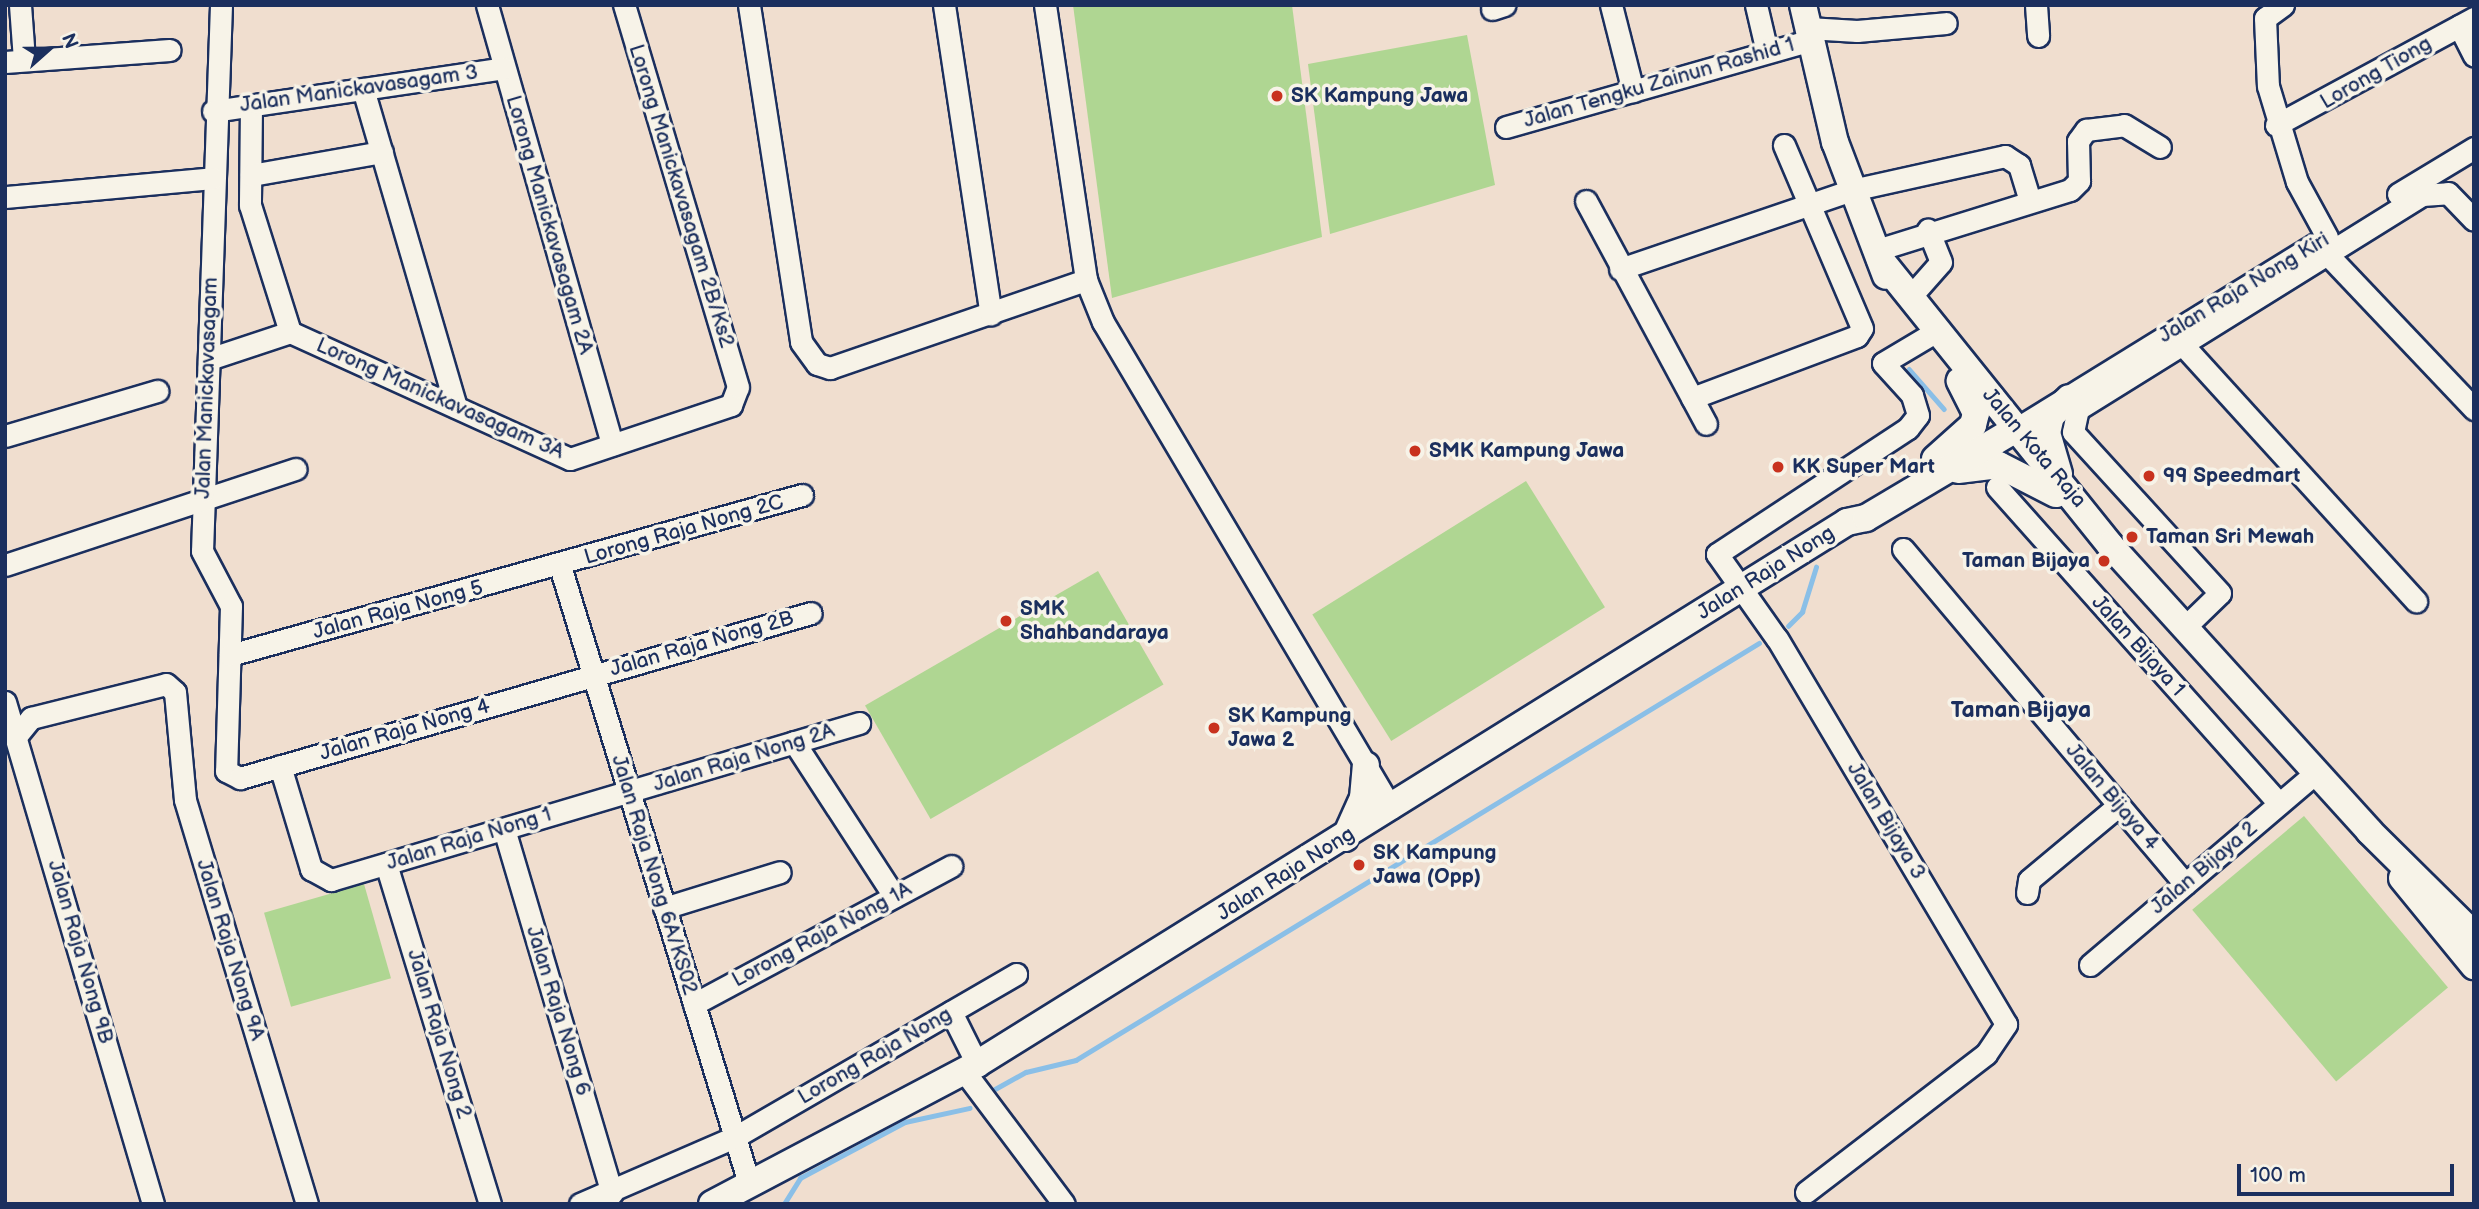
<!DOCTYPE html>
<style>
body{margin:0}
#map{position:relative;width:2479px;height:1209px;overflow:hidden;background:#f0decf;font-family:"Balsamiq Sans",sans-serif}
div>[style]{position:absolute}
.green>*{inset:0;background:#afd692;transform-origin:0 0}
.stream>*{height:4.5px;margin:-2.25px;padding:0 2.25px;transform-origin:2.25px;border-radius:2.25px;background:#8abfe7}
.roads{filter:drop-shadow(2px 0 #1b2f5e) drop-shadow(-2px 0 #1b2f5e) drop-shadow(0 2px #1b2f5e) drop-shadow(0 -2px #1b2f5e)}
.minor>*{height:21px;margin:-10.5px;padding:0 10.5px;transform-origin:10.5px;border-radius:10.5px;background:#f7f3e8}
.major>*{height:26px;margin:-13px;padding:0 13px;transform-origin:13px;border-radius:13px;background:#f7f3e8}
.dots>*{width:19px;height:19px;translate:-50% -50%;box-sizing:border-box;border:4px solid #f7f3e8;border-radius:50%}
span{translate:-50% -50%;white-space:nowrap;text-align:center;line-height:1.15;-webkit-text-stroke:7px #f7f3e8;paint-order:stroke}
.street-label{font-size:21px;color:#1b2f5e}
.poi-label{font-size:21px;color:#1b2f5e;font-weight:700}
.left{translate:0 -50%;text-align:left}
.right{translate:-100% -50%;text-align:right}
.neighbourhood-label{font-size:23px;color:#1b2f5e;font-weight:700}
.frame{position:absolute;inset:0;border:7px solid #1b2f5e;pointer-events:none}
.north{position:absolute;left:14px;top:14px;width:70px;height:70px;-webkit-text-stroke:5px #f7f3e8;paint-order:stroke;rotate:69deg;font-size:19px;font-weight:700;line-height:28px;text-align:center;color:#1b2f5e}
.north::after{content:'';display:block;margin:auto;width:24px;height:32px;background:#1b2f5e;clip-path:polygon(50% 0,100% 100%,50% 72%,0 100%)}
.scale{position:absolute;left:2237px;top:1164px;width:217px;height:32px;box-sizing:border-box;border:4px solid #1b2f5e;border-top:0;padding-left:9px;font-size:21px;line-height:24px;white-space:nowrap;color:#1b2f5e;-webkit-text-stroke:5px #f7f3e8;paint-order:stroke}
</style>
<div id="map">
<div class="green">
<div style="clip-path:polygon(1073px 5px,1292px 5px,1322px 237px,1112px 298px)"></div>
<div style="clip-path:polygon(1467px 35px,1495px 185px,1330px 234px,1308px 64px)"></div>
<div style="left:1526px;top:481px;width:149px;height:252px;rotate:58deg"></div>
<div style="left:1098px;top:571px;width:131px;height:269px;rotate:60deg"></div>
<div style="left:2304px;top:816px;width:224px;height:146px;rotate:50deg"></div>
<div style="left:364px;top:884px;width:98px;height:104px;rotate:74deg"></div>
</div>
<div class="stream">
<div style="left:1909px;top:369px;width:53px;rotate:48.8deg"></div>
<div style="left:1788px;top:626px;width:20px;rotate:-45deg"></div>
<div style="left:1802px;top:612px;width:47px;rotate:-72.7deg"></div>
<div style="left:995px;top:1089px;width:35px;rotate:-29deg"></div>
<div style="left:1026px;top:1072px;width:51px;rotate:-13.5deg"></div>
<div style="left:1076px;top:1060px;width:800px;rotate:-31.41deg"></div>
<div style="left:784px;top:1204px;width:31px;rotate:-58deg"></div>
<div style="left:800px;top:1178px;width:119px;rotate:-28.1deg"></div>
<div style="left:905px;top:1122px;width:66px;rotate:-12.3deg"></div>
</div>
<div class="roads">
<div class="minor">
<div style="left:20px;top:5px;width:55px;rotate:85.8deg"></div>
<div style="left:221px;top:5px;width:546px;rotate:91.99deg"></div>
<div style="left:202px;top:551px;width:62px;rotate:62.2deg"></div>
<div style="left:231px;top:606px;width:165px;rotate:91.7deg"></div>
<div style="left:226px;top:771px;width:16px;rotate:27deg"></div>
<div style="left:240px;top:778px;width:594px;rotate:-16.12deg"></div>
<div style="left:487px;top:5px;width:457px;rotate:74.1deg"></div>
<div style="left:749px;top:5px;width:341px;rotate:81.2deg"></div>
<div style="left:801px;top:342px;width:27px;rotate:54deg"></div>
<div style="left:817px;top:364px;width:14px;rotate:17deg"></div>
<div style="left:830px;top:368px;width:271px;rotate:-19deg"></div>
<div style="left:944px;top:5px;width:313px;rotate:81.4deg"></div>
<div style="left:1045px;top:5px;width:278px;rotate:81.5deg"></div>
<div style="left:1086px;top:280px;width:45px;rotate:68deg"></div>
<div style="left:1103px;top:322px;width:565px;rotate:59.35deg"></div>
<div style="left:1611px;top:5px;width:89px;rotate:75.7deg"></div>
<div style="left:1756px;top:5px;width:48px;rotate:76.8deg"></div>
<div style="left:2036px;top:5px;width:31px;rotate:86deg"></div>
<div style="left:2283px;top:5px;width:22px;rotate:144deg"></div>
<div style="left:2265px;top:18px;width:68px;rotate:87.5deg"></div>
<div style="left:2268px;top:86px;width:100px;rotate:73.2deg"></div>
<div style="left:2297px;top:182px;width:63px;rotate:61.4deg"></div>
<div style="left:1492px;top:9px;width:13px;rotate:-18deg"></div>
<div style="left:2459px;top:26px;width:33px;rotate:63deg"></div>
<div style="left:1808px;top:28px;width:49px;rotate:3.5deg"></div>
<div style="left:1857px;top:31px;width:89px;rotate:-5.1deg"></div>
<div style="left:5px;top:62px;width:165px;rotate:-4.2deg"></div>
<div style="left:363px;top:89px;width:331px;rotate:73.7deg"></div>
<div style="left:251px;top:105px;width:100px;rotate:90.6deg"></div>
<div style="left:250px;top:205px;width:133px;rotate:72.5deg"></div>
<div style="left:213px;top:111px;width:294px;rotate:-8.4deg"></div>
<div style="left:2276px;top:125px;width:225px;rotate:-28.4deg"></div>
<div style="left:1506px;top:127px;width:317px;rotate:-15.9deg"></div>
<div style="left:251px;top:175px;width:133px;rotate:-10deg"></div>
<div style="left:2398px;top:194px;width:89px;rotate:-31.2deg"></div>
<div style="left:5px;top:197px;width:209px;rotate:-5.2deg"></div>
<div style="left:1586px;top:201px;width:253px;rotate:61.7deg"></div>
<div style="left:1877px;top:250px;width:202px;rotate:-17.3deg"></div>
<div style="left:2070px;top:190px;width:13px;rotate:-45deg"></div>
<div style="left:2079px;top:181px;width:40px;rotate:-91.4deg"></div>
<div style="left:2078px;top:141px;width:14px;rotate:-54deg"></div>
<div style="left:2086px;top:130px;width:38px;rotate:-7deg"></div>
<div style="left:2124px;top:125px;width:42px;rotate:31.4deg"></div>
<div style="left:2327px;top:254px;width:214px;rotate:46.5deg"></div>
<div style="left:1620px;top:269px;width:245px;rotate:-18.8deg"></div>
<div style="left:1852px;top:190px;width:157px;rotate:-12.5deg"></div>
<div style="left:2005px;top:156px;width:17px;rotate:33deg"></div>
<div style="left:2019px;top:165px;width:38px;rotate:73deg"></div>
<div style="left:1911px;top:296px;width:45px;rotate:-48.6deg"></div>
<div style="left:1941px;top:262px;width:35px;rotate:-112deg"></div>
<div style="left:2182px;top:344px;width:348px;rotate:47.7deg"></div>
<div style="left:209px;top:359px;width:85px;rotate:-18.4deg"></div>
<div style="left:290px;top:332px;width:307px;rotate:24.4deg"></div>
<div style="left:570px;top:459px;width:170px;rotate:-18.5deg"></div>
<div style="left:731px;top:405px;width:19px;rotate:-69deg"></div>
<div style="left:738px;top:387px;width:399px;rotate:-106.6deg"></div>
<div style="left:1692px;top:398px;width:176px;rotate:-20.6deg"></div>
<div style="left:1857px;top:336px;width:9px;rotate:-58deg"></div>
<div style="left:1862px;top:328px;width:199px;rotate:-113.1deg"></div>
<div style="left:2016px;top:429px;width:352px;rotate:-31.7deg"></div>
<div style="left:5px;top:436px;width:159px;rotate:-16.5deg"></div>
<div style="left:1997px;top:487px;width:424px;rotate:48.3deg"></div>
<div style="left:1903px;top:549px;width:438px;rotate:49.9deg"></div>
<div style="left:5px;top:565px;width:306px;rotate:-18.3deg"></div>
<div style="left:560px;top:566px;width:645px;rotate:72.97deg"></div>
<div style="left:2186px;top:626px;width:47px;rotate:-44.1deg"></div>
<div style="left:2220px;top:593px;width:218px;rotate:-132.4deg"></div>
<div style="left:2073px;top:432px;width:24px;rotate:-78deg"></div>
<div style="left:2078px;top:409px;width:405px;rotate:-31.9deg"></div>
<div style="left:2422px;top:195px;width:26px;rotate:-4deg"></div>
<div style="left:2448px;top:193px;width:37px;rotate:46deg"></div>
<div style="left:230px;top:655px;width:594px;rotate:-15.63deg"></div>
<div style="left:5px;top:702px;width:523px;rotate:73.57deg"></div>
<div style="left:18px;top:734px;width:21px;rotate:-51deg"></div>
<div style="left:31px;top:718px;width:139px;rotate:-14.1deg"></div>
<div style="left:166px;top:684px;width:12px;rotate:42deg"></div>
<div style="left:175px;top:692px;width:108px;rotate:84.7deg"></div>
<div style="left:185px;top:800px;width:422px;rotate:73.2deg"></div>
<div style="left:794px;top:742px;width:184px;rotate:57deg"></div>
<div style="left:280px;top:766px;width:108px;rotate:73.2deg"></div>
<div style="left:311px;top:869px;width:23px;rotate:29deg"></div>
<div style="left:331px;top:880px;width:551px;rotate:-16.56deg"></div>
<div style="left:504px;top:829px;width:380px;rotate:73.5deg"></div>
<div style="left:386px;top:864px;width:356px;rotate:73deg"></div>
<div style="left:2027px;top:893px;width:13px;rotate:-81deg"></div>
<div style="left:2029px;top:880px;width:117px;rotate:-39.8deg"></div>
<div style="left:664px;top:908px;width:121px;rotate:-17.2deg"></div>
<div style="left:2090px;top:965px;width:298px;rotate:-40.4deg"></div>
<div style="left:694px;top:1004px;width:292px;rotate:-28.2deg"></div>
<div style="left:951px;top:1012px;width:58px;rotate:63.4deg"></div>
<div style="left:964px;top:1071px;width:166px;rotate:53.1deg"></div>
<div style="left:1806px;top:1192px;width:227px;rotate:-37.5deg"></div>
<div style="left:1986px;top:1054px;width:36px;rotate:-56deg"></div>
<div style="left:2006px;top:1024px;width:448px;rotate:-120.7deg"></div>
<div style="left:1777px;top:639px;width:104px;rotate:-125.2deg"></div>
<div style="left:1717px;top:554px;width:229px;rotate:-33.4deg"></div>
<div style="left:1908px;top:428px;width:16px;rotate:-52deg"></div>
<div style="left:1918px;top:415px;width:21px;rotate:-107deg"></div>
<div style="left:1912px;top:395px;width:43px;rotate:-132.2deg"></div>
<div style="left:1883px;top:363px;width:63px;rotate:-30.7deg"></div>
<div style="left:580px;top:1204px;width:169px;rotate:-23.4deg"></div>
<div style="left:735px;top:1137px;width:325px;rotate:-30.1deg"></div>
</div>
<div class="major">
<div style="left:1803px;top:5px;width:141px;rotate:76.9deg"></div>
<div style="left:1835px;top:142px;width:143px;rotate:69.2deg"></div>
<div style="left:1880px;top:259px;width:367px;rotate:51.2deg"></div>
<div style="left:2110px;top:545px;width:386px;rotate:47.8deg"></div>
<div style="left:2369px;top:831px;width:148px;rotate:44.7deg"></div>
<div style="left:1935px;top:459px;width:51px;rotate:-41.8deg"></div>
<div style="left:1973px;top:425px;width:12px;rotate:-76deg"></div>
<div style="left:1976px;top:413px;width:36px;rotate:-117deg"></div>
<div style="left:1958px;top:470px;width:41px;rotate:-7deg"></div>
<div style="left:1999px;top:465px;width:64px;rotate:27deg"></div>
<div style="left:2059px;top:474px;width:43px;rotate:-106.3deg"></div>
<div style="left:2047px;top:433px;width:17px;rotate:-77deg"></div>
<div style="left:2051px;top:416px;width:25px;rotate:-45deg"></div>
<div style="left:1345px;top:838px;width:44px;rotate:-65.8deg"></div>
<div style="left:1363px;top:798px;width:33px;rotate:-85deg"></div>
<div style="left:2402px;top:878px;width:114px;rotate:50.7deg"></div>
<div style="left:712px;top:1204px;width:300px;rotate:-27.8deg"></div>
<div style="left:977px;top:1064px;width:1025px;rotate:-31.92deg"></div>
<div style="left:1847px;top:522px;width:19px;rotate:-12deg"></div>
<div style="left:1866px;top:518px;width:174px;rotate:-30.7deg"></div>
</div>
</div>
<div class="dots">
<div style="left:1277px;top:96px;background:#c8321e"></div>
<div style="left:1415px;top:451px;background:#c8321e"></div>
<div style="left:1778px;top:467px;background:#c8321e"></div>
<div style="left:2149px;top:476px;background:#c8321e"></div>
<div style="left:2132px;top:537px;background:#c8321e"></div>
<div style="left:2104px;top:561px;background:#c8321e"></div>
<div style="left:1006px;top:621px;background:#c8321e"></div>
<div style="left:1214px;top:728px;background:#c8321e"></div>
<div style="left:1359px;top:865px;background:#c8321e"></div>
</div>
<div class="street-label">
<span style="left:2376px;top:73px;rotate:-30deg">Lorong Tiong</span>
<span style="left:1659px;top:83px;rotate:-16deg">Jalan Tengku Zainun Rashid 1</span>
<span style="left:359px;top:89px;rotate:-8deg">Jalan Manickavasagam 3</span>
<span style="left:681px;top:196px;rotate:73deg">Lorong Manickavasagam 2B/Ks2</span>
<span style="left:549px;top:225px;rotate:74deg">Lorong Manickavasagam 2A</span>
<span style="left:2244px;top:288px;rotate:-31deg">Jalan Raja Nong Kiri</span>
<span style="left:207px;top:388px;rotate:-88deg">Jalan Manickavasagam</span>
<span style="left:440px;top:399px;rotate:24deg">Lorong Manickavasagam 3A</span>
<span style="left:2034px;top:448px;rotate:50deg">Jalan Kota Raja</span>
<span style="left:684px;top:530px;rotate:-16deg">Lorong Raja Nong 2C</span>
<span style="left:1766px;top:573px;rotate:-32deg">Jalan Raja Nong</span>
<span style="left:398px;top:610px;rotate:-15deg">Jalan Raja Nong 5</span>
<span style="left:702px;top:644px;rotate:-16deg">Jalan Raja Nong 2B</span>
<span style="left:2138px;top:646px;rotate:48deg">Jalan Bijaya 1</span>
<span style="left:405px;top:730px;rotate:-16deg">Jalan Raja Nong 4</span>
<span style="left:744px;top:758px;rotate:-17deg">Jalan Raja Nong 2A</span>
<span style="left:2112px;top:797px;rotate:50deg">Jalan Bijaya 4</span>
<span style="left:1886px;top:821px;rotate:59deg">Jalan Bijaya 3</span>
<span style="left:469px;top:839px;rotate:-17deg">Jalan Raja Nong 1</span>
<span style="left:2204px;top:868px;rotate:-40deg">Jalan Bijaya 2</span>
<span style="left:1286px;top:874px;rotate:-32deg">Jalan Raja Nong</span>
<span style="left:654px;top:875px;rotate:73deg">Jalan Raja Nong 6A/KS02</span>
<span style="left:822px;top:935px;rotate:-28deg">Lorong Raja Nong 1A</span>
<span style="left:230px;top:950px;rotate:73deg">Jalan Raja Nong 9A</span>
<span style="left:80px;top:952px;rotate:74deg">Jalan Raja Nong 9B</span>
<span style="left:558px;top:1011px;rotate:73deg">Jalan Raja Nong 6</span>
<span style="left:439px;top:1034px;rotate:73deg">Jalan Raja Nong 2</span>
<span style="left:875px;top:1056px;rotate:-30deg">Lorong Raja Nong</span>
</div>
<div class="poi-label">
<span class="left" style="left:1291px;top:96px">SK Kampung Jawa</span>
<span class="left" style="left:1429px;top:451px">SMK Kampung Jawa</span>
<span class="left" style="left:1792px;top:467px">KK Super Mart</span>
<span class="left" style="left:2163px;top:476px">99 Speedmart</span>
<span class="left" style="left:2146px;top:537px">Taman Sri Mewah</span>
<span class="right" style="left:2090px;top:561px">Taman Bijaya</span>
<span class="left" style="left:1020px;top:621px">SMK<br>Shahbandaraya</span>
<span class="left" style="left:1228px;top:728px">SK Kampung<br>Jawa 2</span>
<span class="left" style="left:1373px;top:865px">SK Kampung<br>Jawa (Opp)</span>
</div>
<div class="neighbourhood-label">
<span style="left:2021px;top:710px">Taman Bijaya</span>
</div>
<div class="frame"></div>
<div class="north">N</div>
<div class="scale">100 m</div>
</div>
